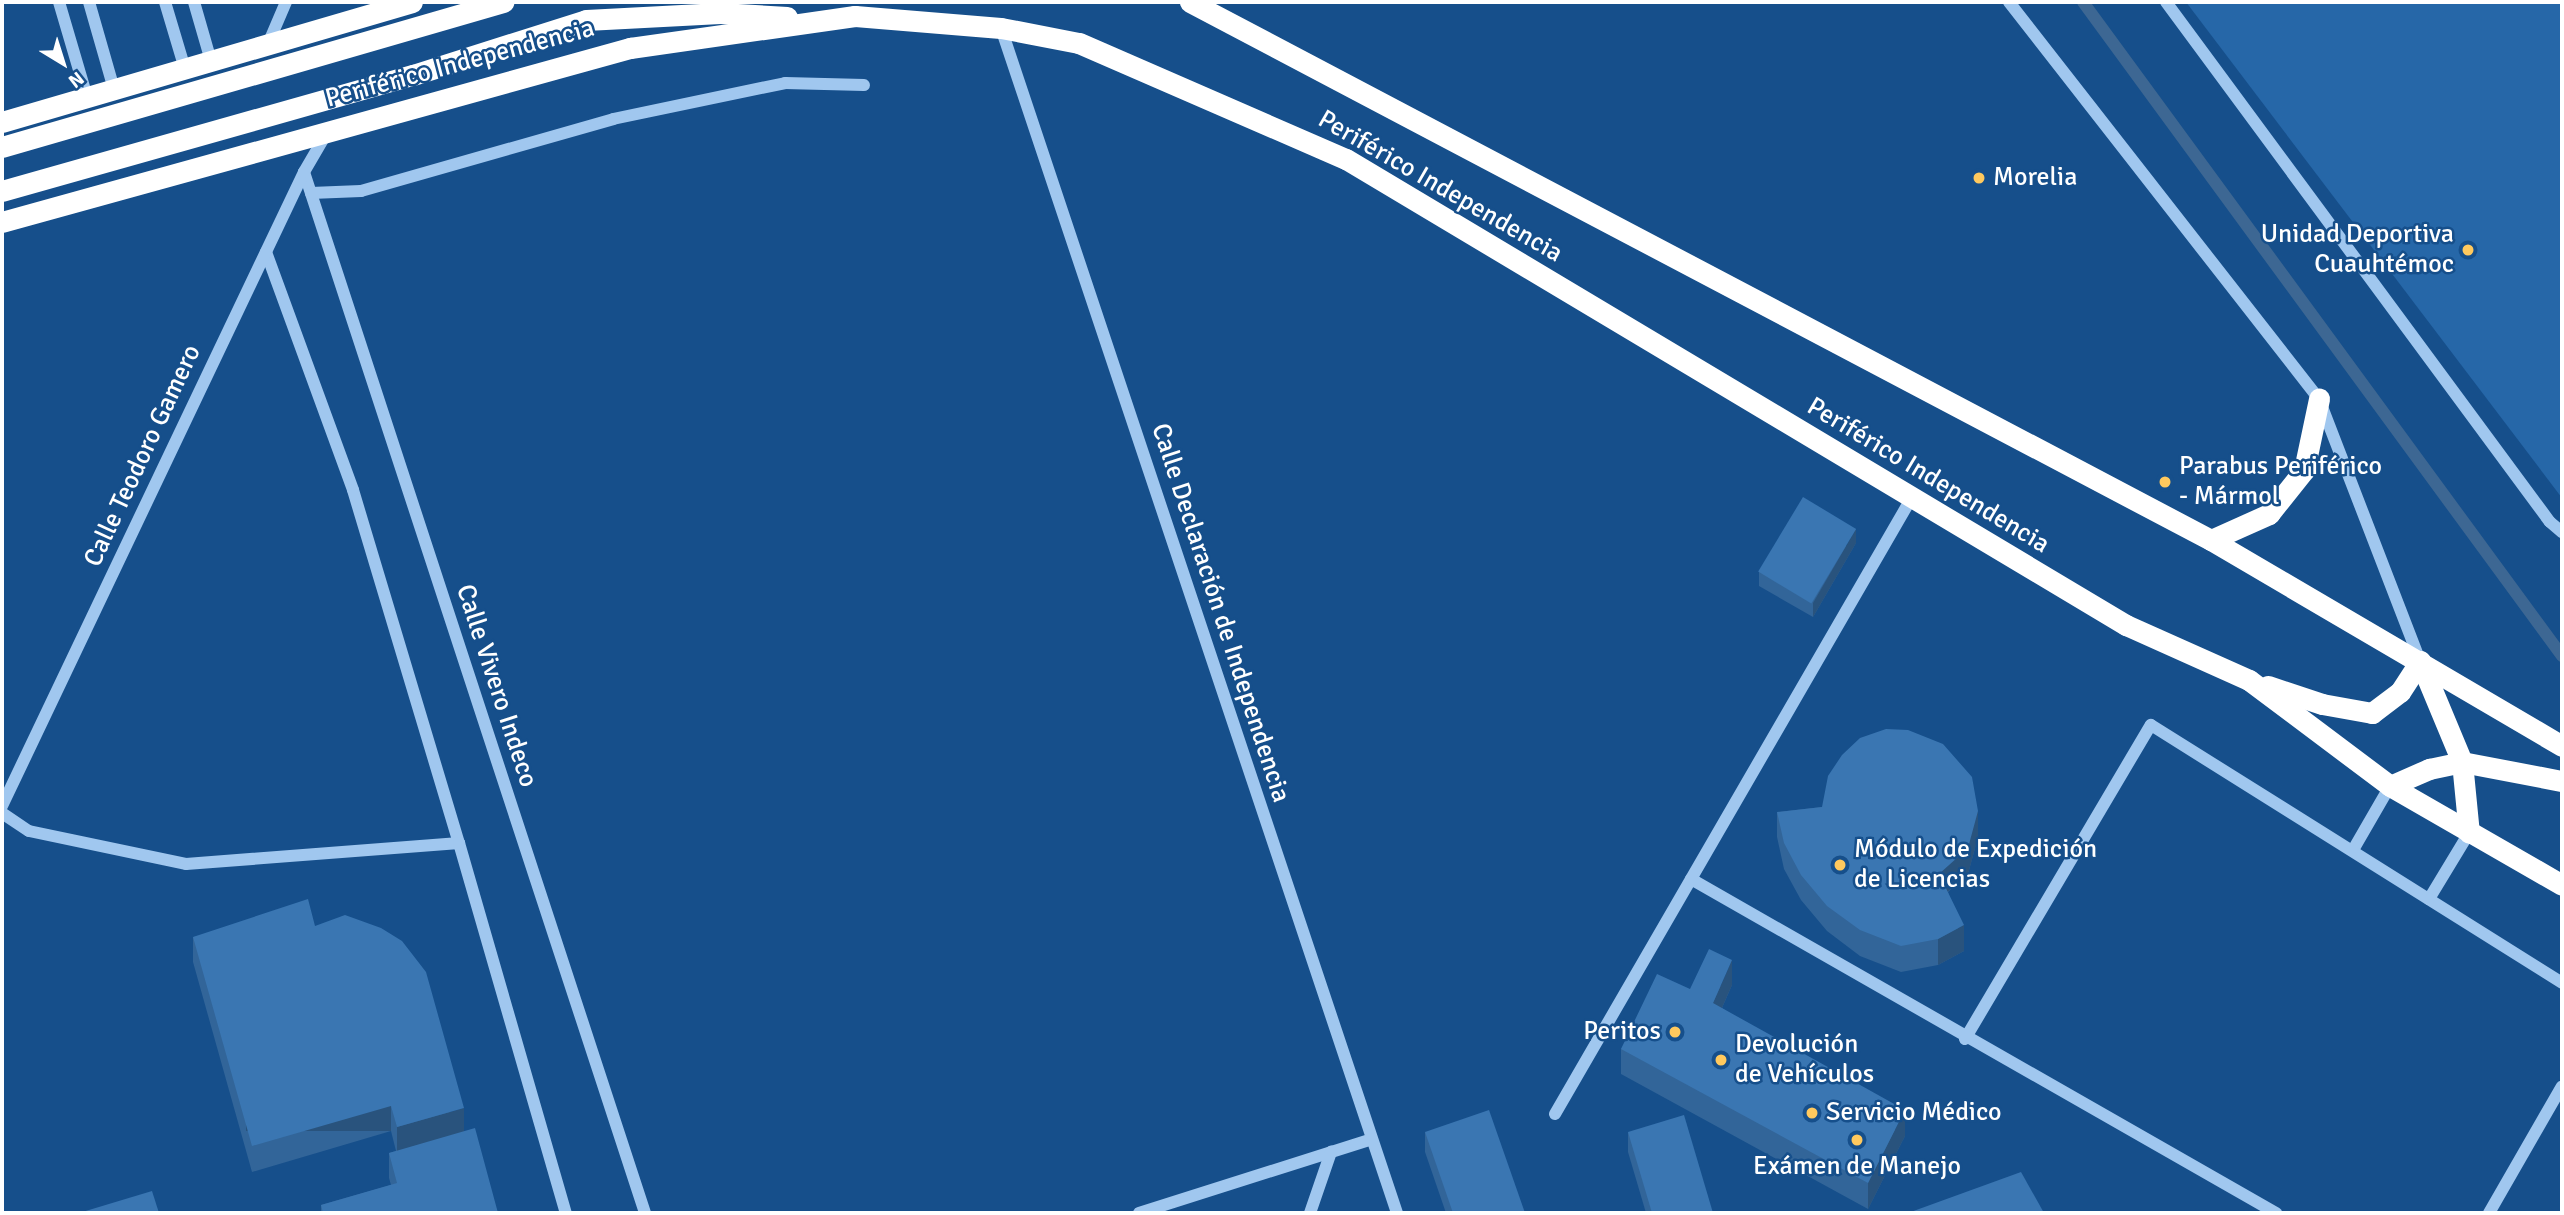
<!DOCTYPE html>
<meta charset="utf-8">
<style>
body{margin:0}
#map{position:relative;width:2564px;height:1215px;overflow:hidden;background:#164f8b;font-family:Signika,sans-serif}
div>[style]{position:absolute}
.green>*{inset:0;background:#2667a8}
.stream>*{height:12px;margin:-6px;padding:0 6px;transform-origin:6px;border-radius:6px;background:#3d6793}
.minor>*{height:12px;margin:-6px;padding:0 6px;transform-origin:6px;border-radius:6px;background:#a0c7ef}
.highway>*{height:21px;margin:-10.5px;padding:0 10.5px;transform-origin:10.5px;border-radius:10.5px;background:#fff}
.wall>*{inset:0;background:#326599}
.shaded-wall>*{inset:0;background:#29537d;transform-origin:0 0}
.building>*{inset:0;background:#3a76b2;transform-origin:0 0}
.dots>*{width:19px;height:19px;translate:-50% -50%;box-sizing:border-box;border:4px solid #164f8b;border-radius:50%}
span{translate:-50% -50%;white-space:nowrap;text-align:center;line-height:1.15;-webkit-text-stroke:5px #164f8b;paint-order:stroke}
.street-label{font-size:26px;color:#fff}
.poi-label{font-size:26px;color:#fff}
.left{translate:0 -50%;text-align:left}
.right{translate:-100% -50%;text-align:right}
.frame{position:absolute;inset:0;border:4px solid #fff;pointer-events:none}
.north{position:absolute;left:28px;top:28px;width:70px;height:70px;-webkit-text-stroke:5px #164f8b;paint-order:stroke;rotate:142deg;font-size:19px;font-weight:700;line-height:28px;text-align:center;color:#fff}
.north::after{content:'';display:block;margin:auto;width:24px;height:32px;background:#fff;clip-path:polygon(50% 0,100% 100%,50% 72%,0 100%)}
</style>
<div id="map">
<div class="green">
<div style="clip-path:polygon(2186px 2px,2562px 2px,2562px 498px)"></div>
</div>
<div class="stream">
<div style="left:2083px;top:2px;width:811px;rotate:53.78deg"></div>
</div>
<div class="minor">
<div style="left:59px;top:2px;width:99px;rotate:73.6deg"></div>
<div style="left:89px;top:2px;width:91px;rotate:74deg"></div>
<div style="left:165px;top:2px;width:70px;rotate:73.4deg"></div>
<div style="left:194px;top:2px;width:61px;rotate:73.9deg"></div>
<div style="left:2009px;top:2px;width:504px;rotate:52.02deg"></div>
<div style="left:2319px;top:399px;width:281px;rotate:68.9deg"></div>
<div style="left:2166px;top:2px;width:646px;rotate:53.56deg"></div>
<div style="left:2550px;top:522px;width:16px;rotate:40deg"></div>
<div style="left:1001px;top:28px;width:1249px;rotate:71.52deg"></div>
<div style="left:268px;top:44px;width:46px;rotate:-66.8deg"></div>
<div style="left:304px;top:172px;width:1095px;rotate:71.86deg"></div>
<div style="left:311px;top:193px;width:50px;rotate:-2.3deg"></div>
<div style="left:361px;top:191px;width:262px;rotate:-15.9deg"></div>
<div style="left:613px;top:119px;width:176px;rotate:-11.8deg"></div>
<div style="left:785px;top:83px;width:79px;rotate:1.5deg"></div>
<div style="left:266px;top:252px;width:253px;rotate:69.9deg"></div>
<div style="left:353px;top:490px;width:369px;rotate:73.3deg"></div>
<div style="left:2px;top:806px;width:702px;rotate:-64.53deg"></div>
<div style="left:304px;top:172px;width:48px;rotate:-59.7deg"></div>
<div style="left:2px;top:813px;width:32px;rotate:34deg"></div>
<div style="left:29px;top:831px;width:160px;rotate:11.9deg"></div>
<div style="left:186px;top:864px;width:274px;rotate:-4.4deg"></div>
<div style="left:459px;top:843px;width:385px;rotate:73.9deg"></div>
<div style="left:2353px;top:850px;width:74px;rotate:-60deg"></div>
<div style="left:1691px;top:879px;width:674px;rotate:29.72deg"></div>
<div style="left:2429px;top:899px;width:77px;rotate:-58.8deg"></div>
<div style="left:1965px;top:1039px;width:365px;rotate:-59.4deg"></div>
<div style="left:2151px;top:725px;width:485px;rotate:32.1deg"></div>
<div style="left:1555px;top:1114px;width:711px;rotate:-59.94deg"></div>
<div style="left:1139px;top:1213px;width:244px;rotate:-17.6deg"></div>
<div style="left:1310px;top:1213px;width:65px;rotate:-71deg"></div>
<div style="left:2489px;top:1213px;width:146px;rotate:-60.1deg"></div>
</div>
<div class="highway">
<div style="left:1190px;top:2px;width:1154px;rotate:27.79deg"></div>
<div style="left:2211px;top:540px;width:407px;rotate:30.4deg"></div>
<div style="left:2px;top:122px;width:427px;rotate:-16.3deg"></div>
<div style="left:2px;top:147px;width:522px;rotate:-16.14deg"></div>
<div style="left:2px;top:191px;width:427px;rotate:-15.8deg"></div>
<div style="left:413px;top:75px;width:182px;rotate:-17.6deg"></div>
<div style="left:586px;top:20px;width:134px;rotate:-3deg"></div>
<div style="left:720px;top:13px;width:67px;rotate:3.4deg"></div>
<div style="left:2px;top:222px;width:652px;rotate:-15.49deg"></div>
<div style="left:630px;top:48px;width:227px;rotate:-8.1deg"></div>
<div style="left:855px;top:16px;width:146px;rotate:4.7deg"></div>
<div style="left:1001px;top:28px;width:79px;rotate:10.9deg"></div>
<div style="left:1079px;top:43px;width:291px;rotate:23.5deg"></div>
<div style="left:1346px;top:159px;width:909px;rotate:30.86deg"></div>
<div style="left:2126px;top:625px;width:135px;rotate:24.1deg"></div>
<div style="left:2249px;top:680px;width:176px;rotate:36.9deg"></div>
<div style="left:2390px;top:786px;width:198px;rotate:29.9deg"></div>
<div style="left:2211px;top:540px;width:64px;rotate:-24.1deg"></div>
<div style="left:2269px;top:514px;width:56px;rotate:-51.5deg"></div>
<div style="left:2304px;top:470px;width:73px;rotate:-78.1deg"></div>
<div style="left:2420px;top:661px;width:109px;rotate:67.4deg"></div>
<div style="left:2462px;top:762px;width:71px;rotate:84.4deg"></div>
<div style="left:2268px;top:686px;width:57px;rotate:18.4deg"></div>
<div style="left:2322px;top:704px;width:51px;rotate:10.2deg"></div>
<div style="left:2372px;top:713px;width:35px;rotate:-37deg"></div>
<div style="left:2400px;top:692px;width:37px;rotate:-57deg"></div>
<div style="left:2390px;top:786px;width:43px;rotate:-23.6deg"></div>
<div style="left:2429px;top:769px;width:34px;rotate:-12deg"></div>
<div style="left:2462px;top:762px;width:102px;rotate:10.8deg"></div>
</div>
<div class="wall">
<div style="clip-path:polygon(1856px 543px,1813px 617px,1759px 586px,1759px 572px)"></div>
<div style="clip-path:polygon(1822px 807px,1978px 837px,1968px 874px,1948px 892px,1964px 951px,1938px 965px,1901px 972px,1860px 956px,1827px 931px,1801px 900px,1784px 869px,1777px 837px,1777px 812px)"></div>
<div style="clip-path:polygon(315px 926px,464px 1131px,498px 1213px,321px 1213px,321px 1205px,391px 1185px,389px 1178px,389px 1153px,396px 1151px,391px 1131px,252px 1172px,193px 962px,193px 937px)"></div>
<div style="clip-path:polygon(1732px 985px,1722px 1008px,1905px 1136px,1868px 1209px,1621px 1074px,1621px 1049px,1690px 989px)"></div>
<div style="clip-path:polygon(1425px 1132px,1525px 1213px,1446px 1213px,1425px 1152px)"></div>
<div style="clip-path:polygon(1628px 1132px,1713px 1213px,1646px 1213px,1628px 1152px)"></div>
</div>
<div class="shaded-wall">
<div style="clip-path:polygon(1856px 529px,1856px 543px,1813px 617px,1813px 603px)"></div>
<div style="clip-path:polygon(1978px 811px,1978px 837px,1968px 874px,1939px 899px,1939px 874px)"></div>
<div style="clip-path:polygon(1964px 925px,1964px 951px,1938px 965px,1938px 939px)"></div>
<div style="clip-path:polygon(1732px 960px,1732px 985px,1713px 1028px,1713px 1003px)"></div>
<div style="left:391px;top:1106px;width:25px;height:145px;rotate:90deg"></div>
<div style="clip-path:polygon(464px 1108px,464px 1134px,397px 1153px,397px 1127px)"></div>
<div style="clip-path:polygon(1905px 1110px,1905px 1136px,1868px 1209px,1868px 1183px)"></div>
</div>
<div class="building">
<div style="left:1803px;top:497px;width:62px;height:87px;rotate:31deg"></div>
<div style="clip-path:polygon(1886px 729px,1908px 730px,1943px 744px,1972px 777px,1978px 811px,1968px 848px,1939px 874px,1964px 925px,1938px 939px,1901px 946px,1860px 930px,1827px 906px,1801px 875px,1784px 843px,1777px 812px,1822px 807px,1828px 776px,1842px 755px,1860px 738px)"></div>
<div style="clip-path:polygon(308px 899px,315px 926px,345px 915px,381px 928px,402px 941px,426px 972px,464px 1108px,397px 1127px,391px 1106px,252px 1146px,193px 937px)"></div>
<div style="clip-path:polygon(1709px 949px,1732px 960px,1713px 1003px,1905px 1110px,1868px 1183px,1621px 1049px,1657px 974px,1690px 989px)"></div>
<div style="clip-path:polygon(1489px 1110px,1525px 1213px,1453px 1213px,1425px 1132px)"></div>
<div style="clip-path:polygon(1684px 1115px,1713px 1213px,1652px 1213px,1628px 1132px)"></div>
<div style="clip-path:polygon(475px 1128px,498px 1213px,323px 1213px,321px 1205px,397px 1183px,389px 1153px)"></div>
<div style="clip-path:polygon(2021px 1172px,2044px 1213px,1908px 1213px)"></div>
<div style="clip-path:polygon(152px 1191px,159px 1213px,79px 1213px)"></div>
</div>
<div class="dots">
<div style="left:1979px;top:178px;background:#ffc95e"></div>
<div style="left:2468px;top:250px;background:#ffc95e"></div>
<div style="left:2165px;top:482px;background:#ffc95e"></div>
<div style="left:1840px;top:865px;background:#ffc95e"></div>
<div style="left:1675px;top:1032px;background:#ffc95e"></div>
<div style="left:1721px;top:1060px;background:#ffc95e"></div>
<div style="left:1812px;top:1113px;background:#ffc95e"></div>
<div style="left:1857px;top:1140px;background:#ffc95e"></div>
</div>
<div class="street-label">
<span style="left:460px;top:64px;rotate:-15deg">Periférico Independencia</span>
<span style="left:1440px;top:187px;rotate:30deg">Periférico Independencia</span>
<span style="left:143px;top:456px;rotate:-65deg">Calle Teodoro Gamero</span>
<span style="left:1928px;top:476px;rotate:31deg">Periférico Independencia</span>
<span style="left:1220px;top:613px;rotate:72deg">Calle Declaración de Independencia</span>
<span style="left:496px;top:686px;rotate:72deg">Calle Vivero Indeco</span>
</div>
<div class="poi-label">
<span class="left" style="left:1993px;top:178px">Morelia</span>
<span class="right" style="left:2454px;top:250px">Unidad Deportiva<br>Cuauhtémoc</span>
<span class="left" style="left:2179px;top:482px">Parabus Periférico<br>- Mármol</span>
<span class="left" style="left:1854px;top:865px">Módulo de Expedición<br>de Licencias</span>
<span class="right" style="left:1661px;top:1032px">Peritos</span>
<span class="left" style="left:1735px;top:1060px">Devolución<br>de Vehículos</span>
<span class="left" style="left:1826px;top:1113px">Servicio Médico</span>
<span style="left:1857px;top:1167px">Exámen de Manejo</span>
</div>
<div class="frame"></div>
<div class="north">N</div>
</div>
